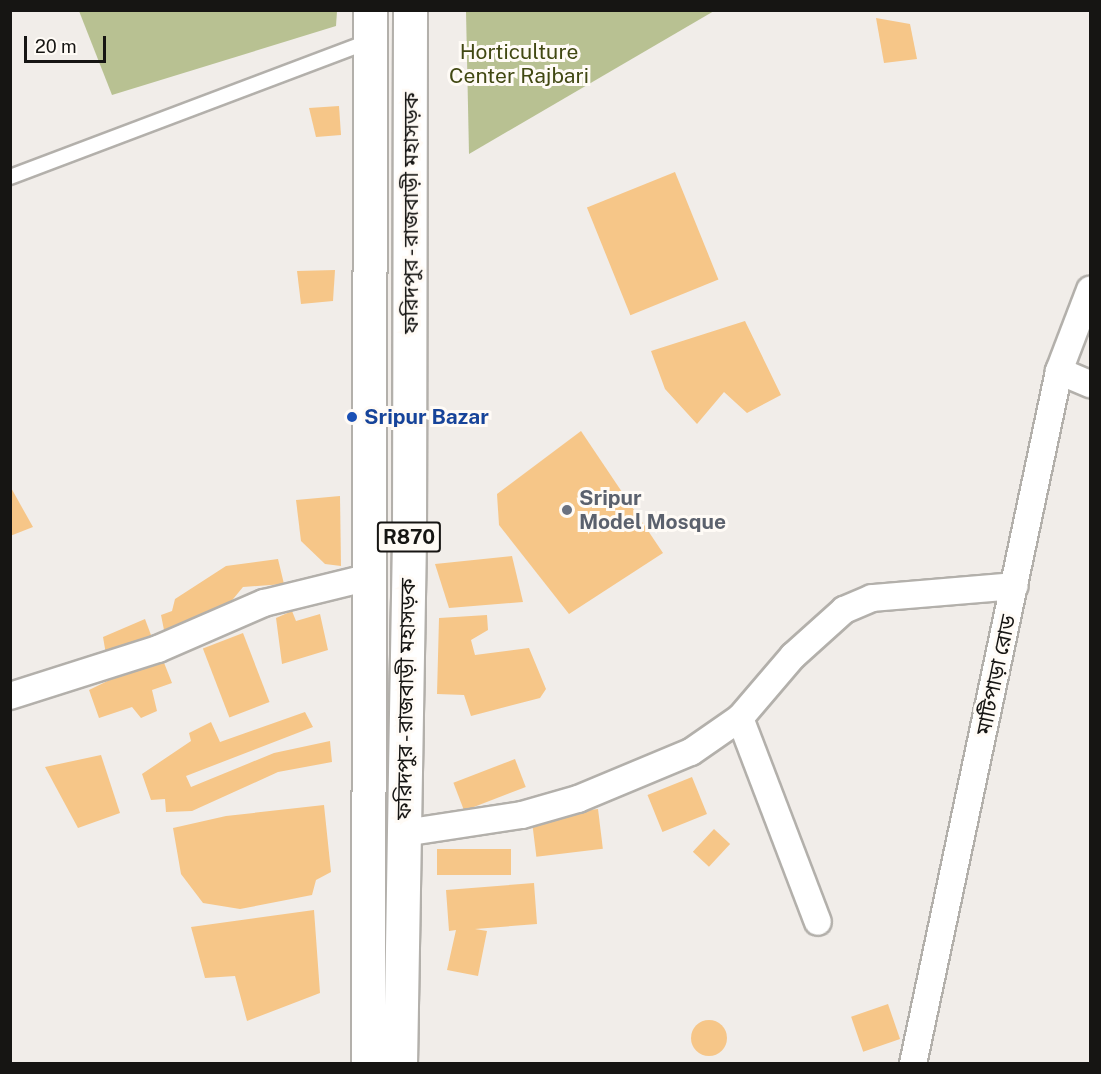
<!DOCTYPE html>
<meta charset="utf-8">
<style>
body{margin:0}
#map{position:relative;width:1101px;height:1074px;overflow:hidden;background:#f1ede9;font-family:"Public Sans","Noto Sans Bengali",sans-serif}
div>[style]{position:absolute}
.green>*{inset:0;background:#b8c192}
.building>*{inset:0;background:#f6c688;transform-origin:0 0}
.round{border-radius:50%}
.roads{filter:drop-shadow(2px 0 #b3b0ab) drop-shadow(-2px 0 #b3b0ab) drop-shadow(0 2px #b3b0ab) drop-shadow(0 -2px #b3b0ab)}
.service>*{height:14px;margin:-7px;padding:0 7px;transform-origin:7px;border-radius:7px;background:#fff}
.minor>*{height:26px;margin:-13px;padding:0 13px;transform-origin:13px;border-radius:13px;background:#fff}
.primary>*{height:33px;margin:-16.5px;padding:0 16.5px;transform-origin:16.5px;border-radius:16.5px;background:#fff}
.dots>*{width:16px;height:16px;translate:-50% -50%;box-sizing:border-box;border:3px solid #fffbf6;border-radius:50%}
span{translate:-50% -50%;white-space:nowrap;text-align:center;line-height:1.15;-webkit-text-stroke:6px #fffbf6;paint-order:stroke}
.shield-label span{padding:2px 4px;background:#fffbf6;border:2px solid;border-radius:4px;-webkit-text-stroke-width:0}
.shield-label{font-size:20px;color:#161513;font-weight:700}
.park-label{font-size:21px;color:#414812}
.street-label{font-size:21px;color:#161513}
.transit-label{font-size:21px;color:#164399;font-weight:700}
.left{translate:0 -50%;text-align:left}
.worship-label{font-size:21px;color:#5b616d;font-weight:700}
.frame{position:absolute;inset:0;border:12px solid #161513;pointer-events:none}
.scale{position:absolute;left:24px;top:36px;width:82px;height:27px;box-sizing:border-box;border:3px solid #161513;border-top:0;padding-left:8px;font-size:18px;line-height:21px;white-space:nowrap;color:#161513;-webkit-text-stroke:4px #fffbf6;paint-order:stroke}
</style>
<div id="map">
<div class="green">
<div style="clip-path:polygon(79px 11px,337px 11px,336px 26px,112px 95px)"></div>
<div style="clip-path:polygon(466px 11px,466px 10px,714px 11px,469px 154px)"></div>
</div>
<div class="building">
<div style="clip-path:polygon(876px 18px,910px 24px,917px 59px,884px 63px)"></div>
<div style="clip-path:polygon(339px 106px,341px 135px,316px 137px,309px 108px)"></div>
<div style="left:675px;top:172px;width:116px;height:95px;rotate:68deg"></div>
<div style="clip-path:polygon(335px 270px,333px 301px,301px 304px,297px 271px)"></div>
<div style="clip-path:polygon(745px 321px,781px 395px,747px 413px,724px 392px,697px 424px,665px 389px,651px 351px)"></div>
<div style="clip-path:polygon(581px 431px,663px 553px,569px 614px,499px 525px,497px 494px)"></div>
<div style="clip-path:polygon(10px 486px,33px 527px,10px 536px)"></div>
<div style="clip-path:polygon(340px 496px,341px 566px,325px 564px,301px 541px,296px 500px)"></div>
<div style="clip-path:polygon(512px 556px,523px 602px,449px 608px,435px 564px)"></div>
<div style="clip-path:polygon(278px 559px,284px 584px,243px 587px,229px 604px,166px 640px,161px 615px,172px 611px,175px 599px,226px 566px)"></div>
<div style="clip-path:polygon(292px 611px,296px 621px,320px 614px,328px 650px,282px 664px,276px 618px)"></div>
<div style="clip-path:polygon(487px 615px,488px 630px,471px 640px,475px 655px,529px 648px,546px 689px,540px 698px,471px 716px,464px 695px,437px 694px,439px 618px)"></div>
<div style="clip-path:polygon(145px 619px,154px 643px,107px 660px,103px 637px)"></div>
<div style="left:243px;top:633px;width:74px;height:43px;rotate:69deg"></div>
<div style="clip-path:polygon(161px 655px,172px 683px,152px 690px,157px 711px,141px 718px,132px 707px,99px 718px,89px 690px)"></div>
<div style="clip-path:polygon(305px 712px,313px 727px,186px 776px,191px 787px,274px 753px,330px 741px,332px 762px,278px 772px,192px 811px,166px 812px,165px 799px,151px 800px,142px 774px,191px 741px,189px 733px,211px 722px,220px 742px)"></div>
<div style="clip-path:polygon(101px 755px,120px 813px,78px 828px,45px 767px)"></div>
<div style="left:515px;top:759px;width:30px;height:66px;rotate:69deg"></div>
<div style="left:692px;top:777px;width:40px;height:48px;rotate:68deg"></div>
<div style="clip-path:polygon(324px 805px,331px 872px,316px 880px,312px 895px,240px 909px,203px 903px,181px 874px,173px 828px,226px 816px)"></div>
<div style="left:598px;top:809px;width:40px;height:67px;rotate:83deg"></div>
<div style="left:714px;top:829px;width:22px;height:31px;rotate:43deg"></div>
<div style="left:437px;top:849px;width:74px;height:26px"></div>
<div style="clip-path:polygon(534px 883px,537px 924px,475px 929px,487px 931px,478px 976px,447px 970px,456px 930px,449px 931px,446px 890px)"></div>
<div style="clip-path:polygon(314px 910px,320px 993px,247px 1021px,235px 976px,205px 978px,191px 927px)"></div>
<div style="left:888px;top:1004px;width:37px;height:39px;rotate:71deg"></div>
<div class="round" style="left:691px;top:1020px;width:36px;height:36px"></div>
</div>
<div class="roads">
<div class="service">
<div style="left:10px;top:177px;width:385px;rotate:-20.7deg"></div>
</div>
<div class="minor">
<div style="left:1059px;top:371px;width:34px;rotate:23deg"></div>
<div style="left:10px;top:696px;width:155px;rotate:-17.6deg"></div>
<div style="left:158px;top:649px;width:116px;rotate:-23.5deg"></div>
<div style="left:264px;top:603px;width:109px;rotate:-13.8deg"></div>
<div style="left:740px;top:718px;width:218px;rotate:69.1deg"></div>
<div style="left:404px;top:833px;width:119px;rotate:-8.7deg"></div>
<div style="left:522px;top:815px;width:58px;rotate:-15.9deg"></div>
<div style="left:578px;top:799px;width:122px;rotate:-22.6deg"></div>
<div style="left:691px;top:752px;width:60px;rotate:-34.8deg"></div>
<div style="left:740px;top:718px;width:82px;rotate:-49.5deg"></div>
<div style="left:793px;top:656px;width:69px;rotate:-42deg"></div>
<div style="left:844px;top:610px;width:30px;rotate:-23deg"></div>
<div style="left:872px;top:598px;width:143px;rotate:-4.8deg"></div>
<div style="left:913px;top:1064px;width:708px;rotate:-78.1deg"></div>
<div style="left:1059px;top:371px;width:87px;rotate:-69.1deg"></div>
</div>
<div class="primary">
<div style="left:368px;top:1064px;width:1054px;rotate:-89.89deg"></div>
<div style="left:400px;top:1064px;width:526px;rotate:-89.02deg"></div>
<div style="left:409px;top:538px;width:528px;rotate:-89.89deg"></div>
</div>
</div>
<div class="dots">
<div style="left:352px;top:417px;background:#1a4fb4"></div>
<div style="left:567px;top:510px;background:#6b7280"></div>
</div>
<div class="shield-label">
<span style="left:409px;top:537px">R870</span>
</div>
<div class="park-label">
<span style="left:519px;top:64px">Horticulture<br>Center Rajbari</span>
</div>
<div class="street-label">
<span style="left:411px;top:213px;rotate:-90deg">ফরিদপুর - রাজবাড়ী মহাসড়ক</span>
<span style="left:996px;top:675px;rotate:-78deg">মাটিপাড়া রোড</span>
<span style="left:406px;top:699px;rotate:-89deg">ফরিদপুর - রাজবাড়ী মহাসড়ক</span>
</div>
<div class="transit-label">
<span class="left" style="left:364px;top:417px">Sripur Bazar</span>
</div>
<div class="worship-label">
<span class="left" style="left:579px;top:510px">Sripur<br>Model Mosque</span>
</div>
<div class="frame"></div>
<div class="scale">20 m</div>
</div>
